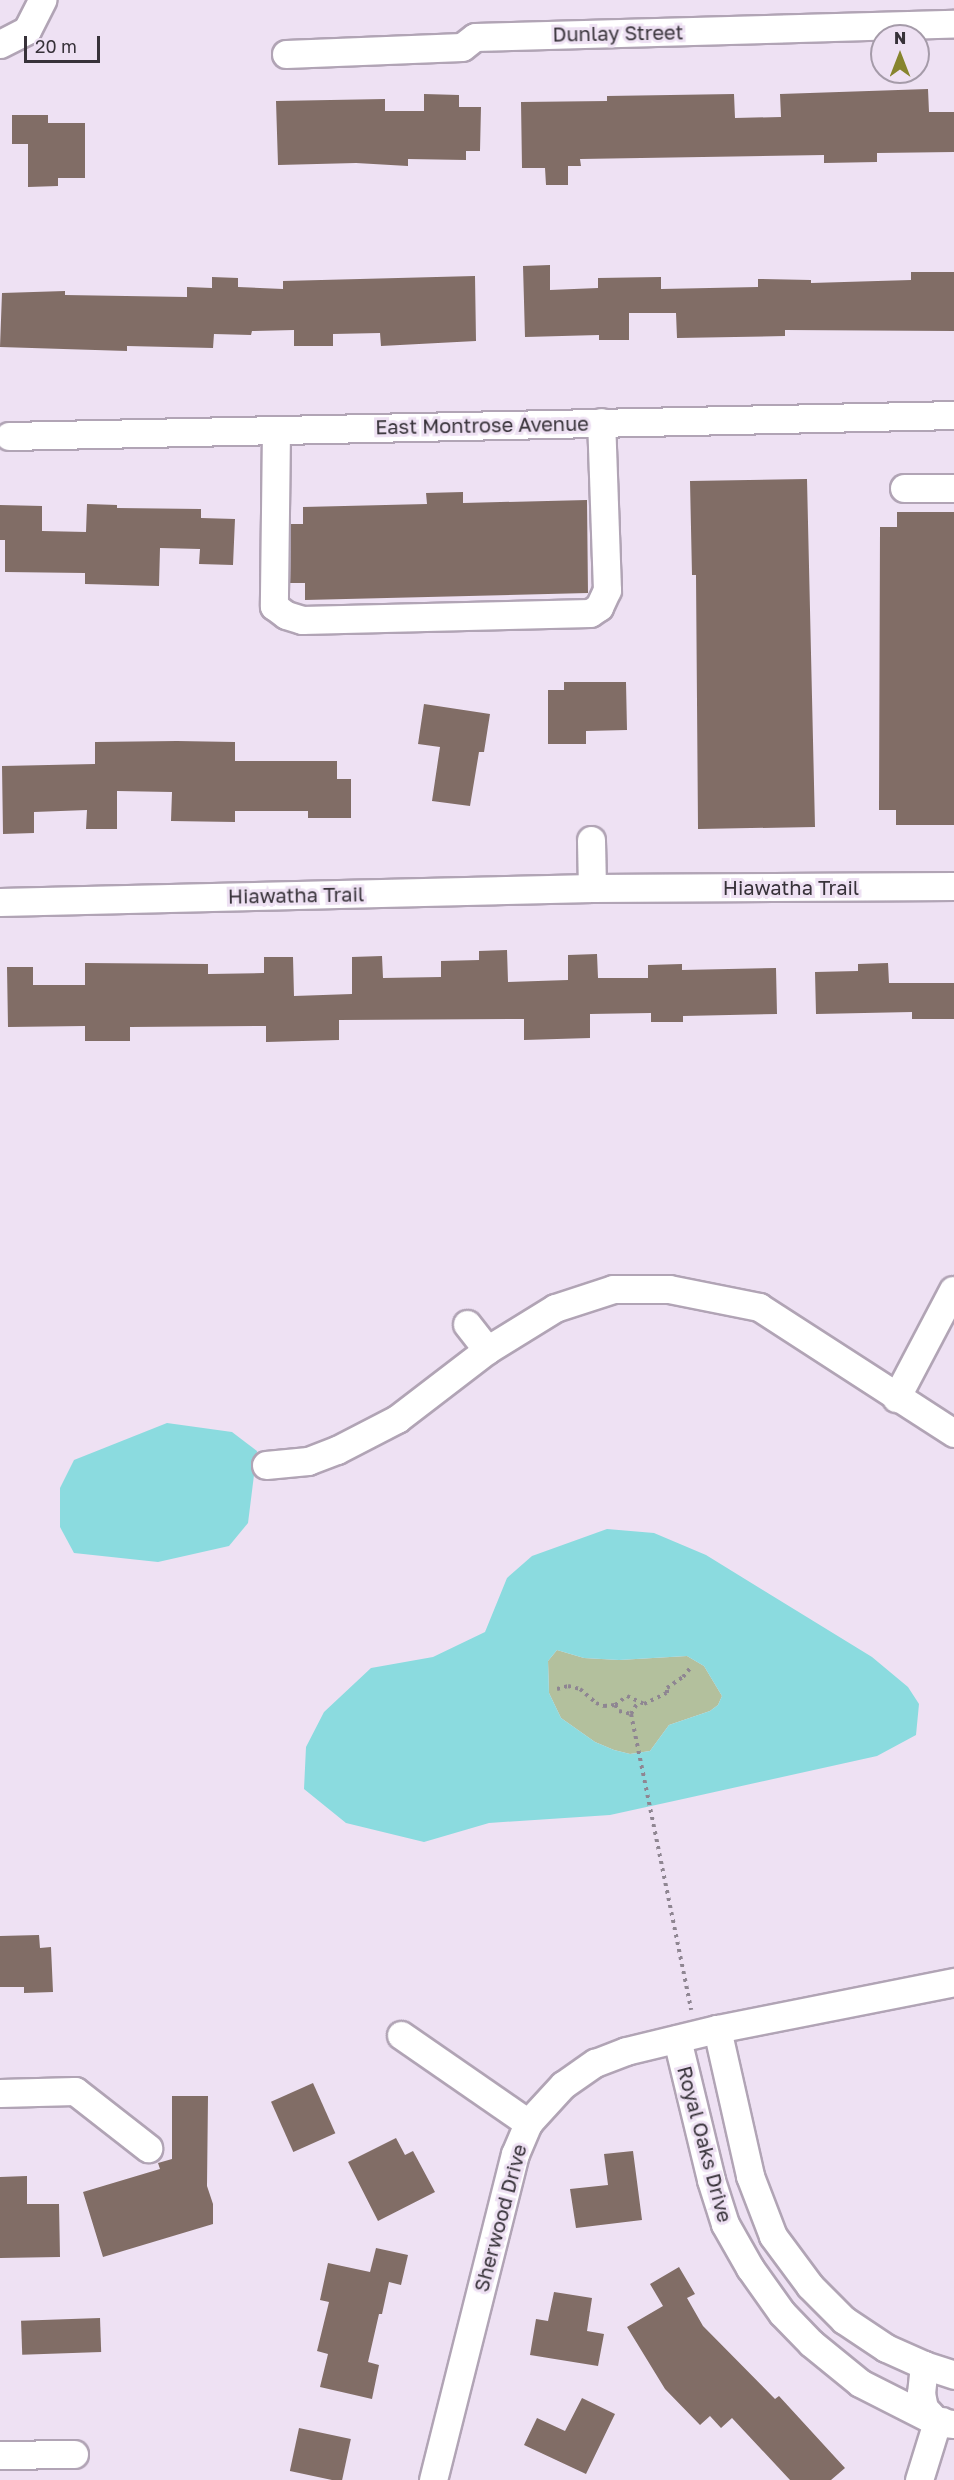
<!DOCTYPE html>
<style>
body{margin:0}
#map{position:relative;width:954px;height:2480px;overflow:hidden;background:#eee1f3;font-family:"Golos Text",sans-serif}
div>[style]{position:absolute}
.green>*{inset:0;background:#b3c09d}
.water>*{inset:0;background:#8bdbdf}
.building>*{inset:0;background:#816d66;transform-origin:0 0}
.path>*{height:4px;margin-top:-2px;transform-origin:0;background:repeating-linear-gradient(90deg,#8f8692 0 3px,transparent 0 7.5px)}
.roads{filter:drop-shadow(2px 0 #b1a4b5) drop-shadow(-2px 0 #b1a4b5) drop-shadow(0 2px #b1a4b5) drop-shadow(0 -2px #b1a4b5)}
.minor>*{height:27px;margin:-13.5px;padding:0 13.5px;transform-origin:13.5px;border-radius:13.5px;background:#fff}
span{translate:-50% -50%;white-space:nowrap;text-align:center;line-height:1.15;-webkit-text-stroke:6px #eee1f3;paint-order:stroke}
.street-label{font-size:20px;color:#373239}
.north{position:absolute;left:870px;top:24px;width:60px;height:60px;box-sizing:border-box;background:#eee1f3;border:2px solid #a59ba9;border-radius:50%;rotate:0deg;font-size:16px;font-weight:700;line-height:24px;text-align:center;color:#373239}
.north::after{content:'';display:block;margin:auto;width:21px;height:27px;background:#86842d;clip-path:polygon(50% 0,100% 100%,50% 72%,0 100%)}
.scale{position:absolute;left:24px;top:36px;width:76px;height:27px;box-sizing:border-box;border:3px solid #373239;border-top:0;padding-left:8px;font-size:18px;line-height:21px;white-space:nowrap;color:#373239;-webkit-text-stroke:4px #eee1f3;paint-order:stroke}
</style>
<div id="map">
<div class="green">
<div style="clip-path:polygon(557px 1650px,584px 1658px,619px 1660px,687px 1656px,704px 1666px,722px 1696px,718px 1705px,710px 1711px,669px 1725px,650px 1751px,630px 1754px,614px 1750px,595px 1742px,561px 1718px,549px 1693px,548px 1661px)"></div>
</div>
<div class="water">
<div style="clip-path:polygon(167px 1423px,232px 1432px,257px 1451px,248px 1523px,229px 1546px,158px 1562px,74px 1553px,60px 1527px,60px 1488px,74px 1460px)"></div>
<div style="clip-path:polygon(evenodd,607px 1529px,654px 1533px,706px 1555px,872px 1657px,908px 1687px,919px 1704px,916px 1735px,877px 1756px,683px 1799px,610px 1815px,489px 1823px,424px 1842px,346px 1823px,304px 1789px,306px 1747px,324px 1712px,371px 1668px,433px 1657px,485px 1632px,507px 1578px,532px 1556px,607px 1529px,557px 1650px,584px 1658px,619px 1660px,687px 1656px,704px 1666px,722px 1696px,718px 1705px,710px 1711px,669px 1725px,650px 1751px,630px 1754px,614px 1750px,595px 1742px,561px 1718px,549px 1693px,548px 1661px,557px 1650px)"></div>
</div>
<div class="building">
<div style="clip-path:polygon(928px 89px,929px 112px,954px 112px,954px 152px,877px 153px,877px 162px,824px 163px,824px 155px,580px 159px,581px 166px,568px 166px,568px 185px,546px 185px,545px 168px,522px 168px,521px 102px,607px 101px,607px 96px,734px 94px,735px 118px,781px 117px,780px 94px)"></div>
<div style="clip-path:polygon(424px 94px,459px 95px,459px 107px,481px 107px,480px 151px,466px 151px,466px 160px,408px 159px,408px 166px,356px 163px,278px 165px,276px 101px,385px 99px,385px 111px,424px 111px)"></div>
<div style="clip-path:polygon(12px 115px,48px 115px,48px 123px,85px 123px,85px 178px,58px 178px,58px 186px,28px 187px,28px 144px,12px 144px)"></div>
<div style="clip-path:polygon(550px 265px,550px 290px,598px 288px,598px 278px,661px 277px,661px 289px,758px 287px,758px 279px,811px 280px,811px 283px,911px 280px,911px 272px,954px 272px,954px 331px,785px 330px,785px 336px,677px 338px,676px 313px,629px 313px,629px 340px,599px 340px,599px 335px,525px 337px,523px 266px)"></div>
<div style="clip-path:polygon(475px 276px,476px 341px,381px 346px,380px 333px,333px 334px,333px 346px,294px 346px,294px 330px,252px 331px,251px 335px,214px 334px,213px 348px,127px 346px,127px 351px,0 347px,2px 293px,65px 291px,65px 295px,187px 297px,187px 287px,212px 288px,212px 277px,238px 278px,238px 287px,283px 289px,283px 281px)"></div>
<div style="clip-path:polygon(807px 479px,815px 827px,698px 829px,696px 575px,692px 575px,690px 481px)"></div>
<div style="clip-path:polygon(463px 492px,463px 503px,587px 500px,588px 593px,305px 600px,305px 583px,290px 583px,291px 524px,303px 524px,303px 507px,427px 504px,426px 493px)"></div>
<div style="clip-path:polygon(87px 504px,117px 505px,117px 508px,201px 509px,201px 518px,235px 519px,233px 565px,199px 564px,200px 549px,160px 548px,159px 586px,85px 584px,85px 573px,5px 572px,5px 540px,0 540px,0 505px,42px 506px,42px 531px,86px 532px)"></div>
<div style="clip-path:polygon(897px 512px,954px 512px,954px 825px,896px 825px,896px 810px,879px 810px,880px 527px,897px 527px)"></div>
<div style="clip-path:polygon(564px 682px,626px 682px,627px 730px,586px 731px,586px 744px,548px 744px,548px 690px,564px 690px)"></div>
<div style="clip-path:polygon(424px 704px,490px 714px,484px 752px,479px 752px,470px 806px,432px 801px,440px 747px,418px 744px)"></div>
<div style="clip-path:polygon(177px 741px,235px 742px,235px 761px,337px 761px,337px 779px,351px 779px,351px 818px,308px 818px,308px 811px,235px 811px,235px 822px,171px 821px,172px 792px,117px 791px,117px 829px,86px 829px,87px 810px,34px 812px,34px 833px,3px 834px,2px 766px,95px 764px,95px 742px)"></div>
<div style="clip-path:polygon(507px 950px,508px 982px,568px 980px,568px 955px,597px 954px,598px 978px,648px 978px,648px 965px,682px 964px,682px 970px,776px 968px,777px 1014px,683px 1016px,683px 1022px,651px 1022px,651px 1013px,590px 1014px,590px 1038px,524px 1040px,524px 1019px,339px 1020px,339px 1040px,266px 1042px,266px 1026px,130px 1027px,130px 1041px,85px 1041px,85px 1026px,8px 1027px,7px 967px,33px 967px,33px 985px,85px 985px,85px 963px,208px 964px,208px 974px,264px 973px,264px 957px,293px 957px,294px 996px,352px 994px,352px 957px,382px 956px,383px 978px,441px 977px,441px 961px,479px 960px,479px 951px)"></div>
<div style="clip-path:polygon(888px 963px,889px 983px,954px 983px,954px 1019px,912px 1019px,912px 1012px,816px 1014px,815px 972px,858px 971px,858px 964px)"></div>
<div style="clip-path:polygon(39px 1935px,40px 1948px,51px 1947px,53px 1992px,24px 1993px,24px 1987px,0 1987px,0 1936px)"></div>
<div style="left:313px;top:2083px;width:55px;height:46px;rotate:66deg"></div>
<div style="clip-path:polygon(172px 2096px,208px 2096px,207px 2186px,213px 2204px,213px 2224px,103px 2257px,83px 2192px,160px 2169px,158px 2163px,172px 2159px)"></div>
<div style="clip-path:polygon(396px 2138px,405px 2155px,413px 2151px,435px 2192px,378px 2221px,348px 2162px)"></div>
<div style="clip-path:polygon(633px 2151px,642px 2220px,576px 2228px,570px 2189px,608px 2185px,604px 2154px)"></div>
<div style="clip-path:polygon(27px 2176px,27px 2204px,59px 2204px,60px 2257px,0 2258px,0 2177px)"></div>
<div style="clip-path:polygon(376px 2248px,408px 2255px,401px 2285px,389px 2282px,382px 2314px,379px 2314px,368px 2362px,379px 2365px,372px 2399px,320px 2387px,328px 2354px,317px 2351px,329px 2302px,320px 2300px,328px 2263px,370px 2272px)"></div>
<div style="clip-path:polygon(679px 2267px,695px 2294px,687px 2298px,703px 2326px,775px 2399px,779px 2396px,845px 2468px,831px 2480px,790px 2480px,732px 2418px,721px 2428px,710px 2416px,700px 2425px,665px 2389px,627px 2327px,663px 2306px,650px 2284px)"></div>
<div style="clip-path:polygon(554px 2292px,592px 2298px,587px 2331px,604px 2334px,598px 2366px,530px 2355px,536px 2319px,548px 2321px)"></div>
<div style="left:100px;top:2318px;width:34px;height:79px;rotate:88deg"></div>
<div style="clip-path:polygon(582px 2398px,615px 2414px,586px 2474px,524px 2445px,537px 2418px,565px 2431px)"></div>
<div style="left:299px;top:2428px;width:53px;height:44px;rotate:12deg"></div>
</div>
<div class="path">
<div style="left:557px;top:1689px;width:11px;rotate:-15deg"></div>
<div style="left:568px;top:1686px;width:12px;rotate:14deg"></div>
<div style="left:580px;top:1689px;width:21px;rotate:41deg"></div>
<div style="left:596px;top:1703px;width:9px;rotate:21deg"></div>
<div style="left:604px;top:1706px;width:11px;rotate:-5deg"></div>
<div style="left:615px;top:1705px;width:15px;rotate:-37deg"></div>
<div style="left:627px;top:1696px;width:19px;rotate:25deg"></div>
<div style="left:644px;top:1704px;width:25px;rotate:-26deg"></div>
<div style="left:667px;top:1693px;width:5px;rotate:-90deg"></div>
<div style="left:667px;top:1688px;width:19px;rotate:-35deg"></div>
<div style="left:683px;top:1677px;width:14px;rotate:-51deg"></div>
<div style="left:615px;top:1705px;width:7px;rotate:56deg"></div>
<div style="left:619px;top:1711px;width:12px;rotate:14deg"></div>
<div style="left:631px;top:1714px;width:14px;rotate:-60deg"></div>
<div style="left:631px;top:1714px;width:302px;rotate:78.5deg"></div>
</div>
<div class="roads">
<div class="minor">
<div style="left:0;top:44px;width:30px;rotate:-27deg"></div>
<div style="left:27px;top:30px;width:34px;rotate:-63deg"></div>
<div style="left:286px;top:54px;width:176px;rotate:-2.3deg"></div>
<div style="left:462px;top:47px;width:16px;rotate:-38deg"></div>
<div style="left:475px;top:37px;width:479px;rotate:-1.6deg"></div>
<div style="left:276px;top:430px;width:176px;rotate:90.7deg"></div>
<div style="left:274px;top:606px;width:15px;rotate:37deg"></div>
<div style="left:286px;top:615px;width:17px;rotate:17deg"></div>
<div style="left:302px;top:620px;width:288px;rotate:-1.4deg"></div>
<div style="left:590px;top:613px;width:11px;rotate:-34deg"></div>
<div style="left:599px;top:607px;width:19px;rotate:-65deg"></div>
<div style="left:607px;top:590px;width:168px;rotate:-92deg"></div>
<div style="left:9px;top:436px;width:945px;rotate:-1.27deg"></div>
<div style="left:904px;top:488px;width:50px"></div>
<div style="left:591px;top:840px;width:48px;rotate:88.8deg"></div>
<div style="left:0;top:902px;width:592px;rotate:-1.35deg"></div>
<div style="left:592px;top:888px;width:362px;rotate:-0.3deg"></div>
<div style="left:467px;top:1324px;width:33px;rotate:52deg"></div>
<div style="left:896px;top:1398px;width:122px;rotate:-62.2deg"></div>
<div style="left:266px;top:1465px;width:42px;rotate:-5.4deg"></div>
<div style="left:308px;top:1461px;width:31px;rotate:-21deg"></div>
<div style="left:337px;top:1450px;width:68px;rotate:-27.3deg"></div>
<div style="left:397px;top:1419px;width:113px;rotate:-37.5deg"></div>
<div style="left:487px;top:1350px;width:80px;rotate:-31.7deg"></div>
<div style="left:555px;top:1308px;width:61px;rotate:-18.1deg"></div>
<div style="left:613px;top:1289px;width:56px"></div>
<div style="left:669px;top:1289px;width:92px;rotate:11.3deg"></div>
<div style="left:759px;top:1307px;width:232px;rotate:32.9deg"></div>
<div style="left:717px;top:2029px;width:151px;rotate:77.3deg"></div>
<div style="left:750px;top:2176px;width:64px;rotate:69deg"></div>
<div style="left:773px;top:2236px;width:62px;rotate:53.5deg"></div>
<div style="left:810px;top:2286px;width:48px;rotate:45deg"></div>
<div style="left:844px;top:2320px;width:50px;rotate:33.7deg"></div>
<div style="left:886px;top:2348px;width:42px;rotate:24.1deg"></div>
<div style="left:924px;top:2365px;width:32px;rotate:18deg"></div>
<div style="left:401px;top:2035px;width:155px;rotate:34.7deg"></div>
<div style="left:677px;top:2039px;width:145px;rotate:76.4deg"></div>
<div style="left:711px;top:2180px;width:46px;rotate:72.3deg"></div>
<div style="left:725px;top:2224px;width:51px;rotate:60.4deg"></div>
<div style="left:750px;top:2268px;width:55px;rotate:54.6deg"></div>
<div style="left:782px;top:2313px;width:42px;rotate:46deg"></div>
<div style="left:811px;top:2343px;width:63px;rotate:39.2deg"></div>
<div style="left:860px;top:2383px;width:86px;rotate:26.9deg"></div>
<div style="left:937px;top:2422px;width:17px;rotate:7deg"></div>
<div style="left:0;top:2093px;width:75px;rotate:-1.5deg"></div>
<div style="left:75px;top:2091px;width:93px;rotate:38deg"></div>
<div style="left:924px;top:2365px;width:28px;rotate:96deg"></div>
<div style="left:921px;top:2393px;width:15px;rotate:79deg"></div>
<div style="left:924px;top:2408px;width:19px;rotate:47deg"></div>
<div style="left:937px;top:2422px;width:5px;rotate:-11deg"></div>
<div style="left:0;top:2455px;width:74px;rotate:-0.8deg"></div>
<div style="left:433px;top:2480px;width:336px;rotate:-75.9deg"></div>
<div style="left:515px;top:2154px;width:34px;rotate:-67deg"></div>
<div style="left:528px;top:2123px;width:52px;rotate:-47.4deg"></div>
<div style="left:563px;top:2085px;width:39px;rotate:-35deg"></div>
<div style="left:595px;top:2063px;width:33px;rotate:-21deg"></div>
<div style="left:626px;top:2051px;width:94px;rotate:-13.6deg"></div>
<div style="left:717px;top:2029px;width:242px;rotate:-11.2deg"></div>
<div style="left:919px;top:2480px;width:61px;rotate:-72.8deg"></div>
</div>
</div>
<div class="street-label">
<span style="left:618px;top:33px;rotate:-1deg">Dunlay Street</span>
<span style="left:482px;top:425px;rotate:-1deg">East Montrose Avenue</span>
<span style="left:791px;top:887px">Hiawatha Trail</span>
<span style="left:296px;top:895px;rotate:-1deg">Hiawatha Trail</span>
<span style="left:705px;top:2144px;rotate:75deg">Royal Oaks Drive</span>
<span style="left:500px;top:2218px;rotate:-75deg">Sherwood Drive</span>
</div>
<div class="north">N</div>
<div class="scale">20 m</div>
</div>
